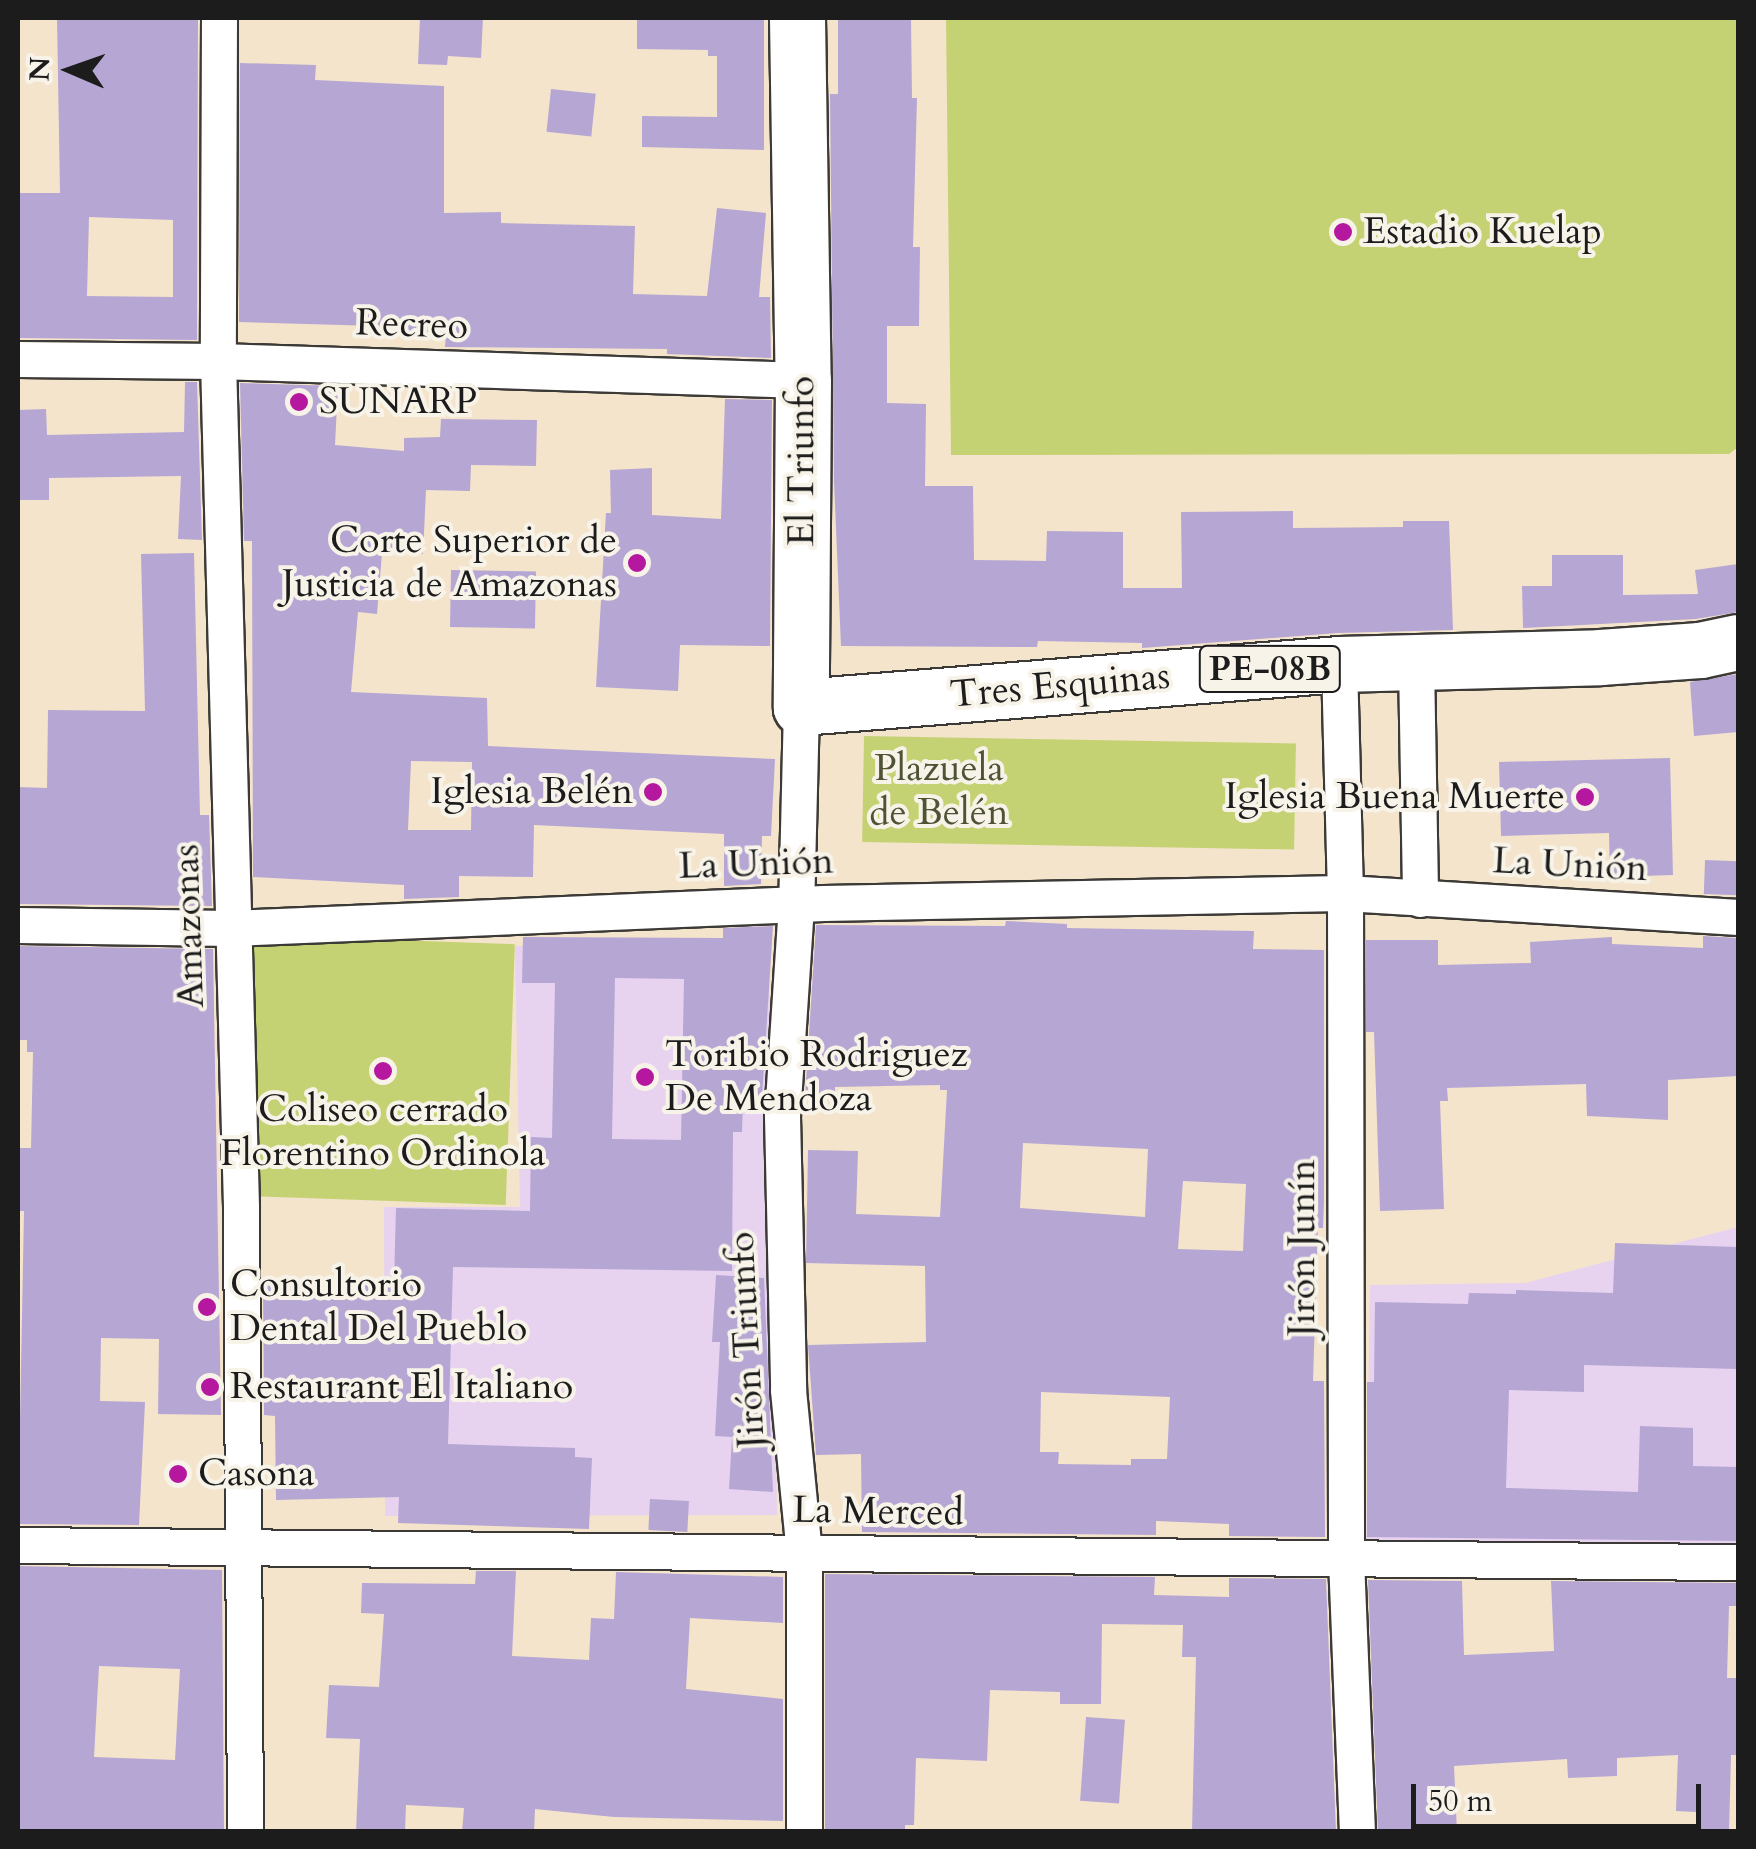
<!DOCTYPE html>
<meta charset="utf-8">
<style>
body{margin:0}
#map{position:relative;width:1756px;height:1849px;overflow:hidden;background:#f4e4cc;font-family:Cardo,serif}
div>[style]{position:absolute}
.built>*{inset:0;background:#e7d2ef}
.green>*{inset:0;background:#c5d274;transform-origin:0 0}
.building>*{inset:0;background:#b6a6d4;transform-origin:0 0}
.roads{filter:drop-shadow(2px 0 #3c3a36) drop-shadow(-2px 0 #3c3a36) drop-shadow(0 2px #3c3a36) drop-shadow(0 -2px #3c3a36)}
.street>*{height:35px;margin:-17.5px;padding:0 17.5px;transform-origin:17.5px;border-radius:17.5px;background:#fff}
.highway>*{height:55px;margin:-27.5px;padding:0 27.5px;transform-origin:27.5px;border-radius:27.5px;background:#fff}
.dots>*{width:28px;height:28px;translate:-50% -50%;box-sizing:border-box;border:5px solid #f7f3e8;border-radius:50%}
span{translate:-50% -50%;white-space:nowrap;text-align:center;line-height:1.15;-webkit-text-stroke:8px #f7f3e8;paint-order:stroke}
.shield-label span{padding:2px 8px;background:#f7f3e8;border:2px solid;border-radius:8px;-webkit-text-stroke-width:0}
.shield-label{font-size:35px;color:#1c1c1c;font-weight:700}
.poi-label{font-size:38px;color:#1c1c1c}
.left{translate:0 -50%;text-align:left}
.right{translate:-100% -50%;text-align:right}
.street-label{font-size:38px;color:#1c1c1c}
.park-label{font-size:38px;color:#4f5336}
.frame{position:absolute;inset:0;border:20px solid #1c1c1c;pointer-events:none}
.north{position:absolute;left:20px;top:20px;width:100px;height:100px;-webkit-text-stroke:8px #f7f3e8;paint-order:stroke;rotate:272deg;font-size:28px;font-weight:700;line-height:40px;text-align:center;color:#1c1c1c}
.north::after{content:'';display:block;margin:auto;width:35px;height:45px;background:#1c1c1c;clip-path:polygon(50% 0,100% 100%,50% 72%,0 100%)}
.scale{position:absolute;left:1411px;top:1784px;width:290px;height:45px;box-sizing:border-box;border:5px solid #1c1c1c;border-top:0;padding-left:12px;font-size:30px;line-height:35px;white-space:nowrap;color:#1c1c1c;-webkit-text-stroke:8px #f7f3e8;paint-order:stroke}
</style>
<div id="map">
<div class="built">
<div style="clip-path:polygon(515px 946px,769px 947px,777px 1515px,385px 1516px,384px 1207px,520px 1207px)"></div>
<div style="clip-path:polygon(1738px 1227px,1738px 1556px,1366px 1551px,1370px 1285px,1525px 1283px)"></div>
</div>
<div class="green">
<div style="clip-path:polygon(946px 18px,1738px 18px,1738px 447px,1729px 454px,951px 455px)"></div>
<div style="left:864px;top:736px;width:432px;height:106px;rotate:1deg"></div>
<div style="left:250px;top:935px;width:265px;height:261px;rotate:2deg"></div>
</div>
<div class="building">
<div style="clip-path:polygon(evenodd,57px 18px,198px 18px,197px 340px,18px 338px,18px 193px,60px 193px,57px 18px,89px 217px,173px 220px,173px 297px,87px 296px,89px 217px)"></div>
<div style="clip-path:polygon(420px 18px,483px 18px,481px 58px,448px 56px,447px 65px,418px 64px)"></div>
<div style="clip-path:polygon(637px 18px,764px 18px,764px 150px,642px 147px,642px 116px,717px 117px,717px 56px,708px 56px,708px 50px,637px 49px)"></div>
<div style="clip-path:polygon(838px 18px,911px 18px,912px 98px,917px 98px,913px 247px,920px 247px,919px 326px,887px 326px,887px 403px,926px 404px,925px 486px,973px 486px,974px 560px,1046px 561px,1047px 531px,1123px 532px,1123px 588px,1182px 588px,1181px 512px,1293px 511px,1293px 528px,1403px 527px,1403px 521px,1449px 521px,1453px 630px,1338px 633px,1142px 648px,1142px 643px,1038px 641px,1037px 647px,841px 646px,834px 481px,830px 94px,838px 94px)"></div>
<div style="clip-path:polygon(240px 63px,316px 65px,315px 80px,444px 86px,444px 213px,501px 212px,501px 223px,635px 226px,633px 294px,707px 296px,717px 208px,766px 213px,759px 297px,770px 297px,771px 358px,667px 354px,667px 349px,445px 347px,446px 335px,376px 333px,376px 326px,239px 322px)"></div>
<div style="left:551px;top:89px;width:45px;height:43px;rotate:6deg"></div>
<div style="clip-path:polygon(185px 382px,197px 382px,202px 540px,178px 539px,181px 476px,49px 478px,49px 500px,18px 500px,18px 410px,46px 409px,47px 435px,184px 432px)"></div>
<div style="clip-path:polygon(evenodd,240px 383px,338px 386px,335px 445px,404px 451px,404px 438px,440px 437px,441px 419px,537px 420px,536px 466px,471px 465px,470px 491px,426px 490px,423px 554px,382px 553px,377px 614px,358px 612px,351px 692px,487px 698px,488px 746px,775px 759px,771px 836px,762px 836px,761px 884px,724px 886px,724px 834px,534px 825px,533px 877px,459px 876px,459px 897px,404px 899px,404px 885px,253px 877px,252px 541px,244px 541px,240px 383px,411px 761px,472px 762px,471px 830px,408px 830px,411px 761px)"></div>
<div style="clip-path:polygon(725px 399px,772px 400px,770px 646px,680px 645px,678px 691px,596px 687px,606px 513px,611px 513px,610px 470px,652px 468px,652px 515px,721px 519px)"></div>
<div style="clip-path:polygon(194px 553px,200px 815px,209px 815px,212px 906px,18px 904px,18px 787px,47px 788px,48px 710px,145px 711px,141px 554px)"></div>
<div style="clip-path:polygon(1552px 555px,1623px 555px,1623px 595px,1698px 594px,1695px 570px,1738px 564px,1738px 612px,1696px 619px,1523px 628px,1522px 586px,1552px 586px)"></div>
<div style="left:451px;top:570px;width:85px;height:57px;rotate:1deg"></div>
<div style="clip-path:polygon(1738px 674px,1738px 732px,1694px 736px,1690px 682px)"></div>
<div style="clip-path:polygon(1670px 758px,1673px 875px,1610px 877px,1609px 833px,1501px 836px,1499px 762px)"></div>
<div style="left:1705px;top:860px;width:33px;height:34px;rotate:2deg"></div>
<div style="clip-path:polygon(evenodd,1006px 921px,1067px 924px,1067px 928px,1254px 931px,1253px 949px,1324px 950px,1324px 1202px,1323px 1228px,1318px 1228px,1313px 1381px,1324px 1381px,1325px 1537px,1229px 1536px,1229px 1524px,1156px 1521px,1156px 1535px,862px 1532px,861px 1454px,816px 1455px,808px 1345px,926px 1342px,925px 1266px,806px 1263px,808px 1150px,858px 1151px,856px 1214px,940px 1217px,947px 1090px,940px 1090px,940px 1085px,835px 1087px,835px 1097px,805px 1097px,816px 925px,1005px 926px,1006px 921px,1023px 1143px,1148px 1149px,1145px 1217px,1020px 1208px,1023px 1143px,1006px 921px,1183px 1181px,1246px 1184px,1243px 1251px,1178px 1249px,1183px 1181px,1006px 921px,1041px 1392px,1170px 1397px,1167px 1459px,1131px 1459px,1131px 1465px,1058px 1464px,1059px 1452px,1040px 1452px,1041px 1392px)"></div>
<div style="clip-path:polygon(evenodd,773px 926px,762px 1097px,743px 1097px,742px 1132px,733px 1132px,732px 1271px,453px 1267px,448px 1444px,575px 1448px,575px 1457px,592px 1458px,589px 1529px,398px 1523px,399px 1497px,276px 1500px,275px 1416px,264px 1415px,263px 1286px,394px 1283px,396px 1208px,530px 1211px,531px 1137px,552px 1138px,555px 983px,522px 983px,523px 937px,723px 938px,723px 928px,773px 926px,615px 978px,684px 979px,681px 1140px,612px 1139px,615px 978px)"></div>
<div style="clip-path:polygon(1703px 936px,1738px 938px,1738px 1076px,1668px 1080px,1668px 1120px,1587px 1116px,1586px 1084px,1447px 1088px,1448px 1101px,1440px 1101px,1444px 1209px,1380px 1211px,1374px 1032px,1366px 1032px,1366px 940px,1438px 940px,1438px 965px,1531px 963px,1530px 942px,1612px 937px,1612px 944px,1703px 948px)"></div>
<div style="clip-path:polygon(18px 946px,213px 949px,221px 1415px,158px 1414px,159px 1339px,101px 1338px,100px 1401px,145px 1402px,139px 1525px,18px 1524px,24px 1211px,18px 1211px,18px 1148px,31px 1148px,33px 1052px,27px 1052px,27px 1040px,18px 1040px)"></div>
<div style="clip-path:polygon(1615px 1243px,1738px 1247px,1738px 1369px,1584px 1365px,1584px 1392px,1509px 1390px,1506px 1488px,1638px 1492px,1640px 1426px,1693px 1428px,1693px 1466px,1738px 1467px,1738px 1541px,1367px 1537px,1367px 1382px,1374px 1382px,1375px 1302px,1468px 1304px,1469px 1293px,1516px 1294px,1516px 1290px,1613px 1293px)"></div>
<div style="clip-path:polygon(716px 1275px,764px 1278px,773px 1492px,729px 1489px,732px 1437px,715px 1436px,720px 1342px,712px 1342px)"></div>
<div style="left:650px;top:1499px;width:39px;height:31px;rotate:3deg"></div>
<div style="clip-path:polygon(evenodd,18px 1566px,222px 1570px,224px 1832px,18px 1832px,18px 1566px,99px 1666px,180px 1669px,175px 1760px,94px 1757px,99px 1666px)"></div>
<div style="clip-path:polygon(476px 1571px,516px 1571px,512px 1656px,589px 1660px,591px 1618px,614px 1619px,616px 1572px,783px 1577px,783px 1623px,690px 1618px,686px 1689px,783px 1699px,783px 1821px,614px 1817px,535px 1809px,534px 1832px,462px 1832px,464px 1808px,406px 1805px,405px 1832px,356px 1832px,360px 1739px,326px 1738px,329px 1685px,379px 1687px,384px 1614px,361px 1613px,362px 1583px,475px 1584px)"></div>
<div style="clip-path:polygon(825px 1574px,1155px 1577px,1154px 1595px,1229px 1597px,1229px 1578px,1326px 1579px,1336px 1832px,1192px 1832px,1196px 1657px,1182px 1657px,1183px 1625px,1102px 1624px,1101px 1704px,1060px 1704px,1060px 1692px,990px 1690px,987px 1761px,916px 1758px,914px 1825px,905px 1825px,905px 1832px,825px 1832px)"></div>
<div style="clip-path:polygon(1368px 1580px,1462px 1581px,1464px 1655px,1554px 1651px,1551px 1581px,1738px 1583px,1738px 1606px,1729px 1606px,1727px 1678px,1738px 1678px,1738px 1755px,1731px 1755px,1729px 1832px,1696px 1832px,1696px 1812px,1676px 1811px,1678px 1755px,1617px 1758px,1617px 1776px,1568px 1778px,1567px 1759px,1454px 1766px,1457px 1832px,1378px 1832px)"></div>
<div style="left:1086px;top:1717px;width:39px;height:84px;rotate:4deg"></div>
</div>
<div class="roads">
<div class="street">
<div style="left:219px;top:18px;width:343px;rotate:90.2deg"></div>
<div style="left:218px;top:361px;width:847px;rotate:88.44deg"></div>
<div style="left:241px;top:1208px;width:624px;rotate:89.63deg"></div>
<div style="left:18px;top:359px;width:200px;rotate:0.6deg"></div>
<div style="left:218px;top:361px;width:585px;rotate:1.86deg"></div>
<div style="left:1416px;top:663px;width:236px;rotate:89deg"></div>
<div style="left:1339px;top:664px;width:229px;rotate:88.5deg"></div>
<div style="left:1345px;top:893px;width:666px;rotate:89.91deg"></div>
<div style="left:1346px;top:1559px;width:273px;rotate:87.7deg"></div>
<div style="left:801px;top:707px;width:198px;rotate:91.4deg"></div>
<div style="left:796px;top:905px;width:211px;rotate:93.8deg"></div>
<div style="left:782px;top:1116px;width:274px;rotate:88.7deg"></div>
<div style="left:788px;top:1390px;width:165px;rotate:84.4deg"></div>
<div style="left:804px;top:1554px;width:278px;rotate:90deg"></div>
<div style="left:18px;top:925px;width:213px;rotate:0.8deg"></div>
<div style="left:231px;top:928px;width:593px;rotate:-2.42deg"></div>
<div style="left:823px;top:903px;width:522px;rotate:-1.1deg"></div>
<div style="left:1345px;top:893px;width:394px;rotate:3.5deg"></div>
<div style="left:18px;top:1545px;width:1720px;rotate:0.57deg"></div>
</div>
<div class="highway">
<div style="left:797px;top:18px;width:362px;rotate:89.1deg"></div>
<div style="left:803px;top:380px;width:327px;rotate:90.4deg"></div>
<div style="left:801px;top:707px;width:540px;rotate:-4.57deg"></div>
<div style="left:1339px;top:664px;width:261px;rotate:-1.5deg"></div>
<div style="left:1600px;top:657px;width:100px;rotate:-4deg"></div>
<div style="left:1700px;top:650px;width:39px;rotate:-12deg"></div>
</div>
</div>
<div class="dots">
<div style="left:1343px;top:232px;background:#b5179e"></div>
<div style="left:299px;top:402px;background:#b5179e"></div>
<div style="left:637px;top:563px;background:#b5179e"></div>
<div style="left:653px;top:792px;background:#b5179e"></div>
<div style="left:1585px;top:797px;background:#b5179e"></div>
<div style="left:383px;top:1071px;background:#b5179e"></div>
<div style="left:645px;top:1077px;background:#b5179e"></div>
<div style="left:207px;top:1307px;background:#b5179e"></div>
<div style="left:210px;top:1387px;background:#b5179e"></div>
<div style="left:178px;top:1474px;background:#b5179e"></div>
</div>
<div class="shield-label">
<span style="left:1270px;top:669px">PE-08B</span>
</div>
<div class="poi-label">
<span class="left" style="left:1363px;top:232px">Estadio Kuelap</span>
<span class="left" style="left:319px;top:402px">SUNARP</span>
<span class="right" style="left:617px;top:563px">Corte Superior de<br>Justicia de Amazonas</span>
<span class="right" style="left:633px;top:792px">Iglesia Belén</span>
<span class="right" style="left:1565px;top:797px">Iglesia Buena Muerte</span>
<span class="left" style="left:665px;top:1077px">Toribio Rodriguez<br>De Mendoza</span>
<span style="left:383px;top:1132px">Coliseo cerrado<br>Florentino Ordinola</span>
<span class="left" style="left:230px;top:1307px">Consultorio<br>Dental Del Pueblo</span>
<span class="left" style="left:230px;top:1387px">Restaurant El Italiano</span>
<span class="left" style="left:198px;top:1474px">Casona</span>
</div>
<div class="street-label">
<span style="left:412px;top:325px;rotate:2deg">Recreo</span>
<span style="left:802px;top:461px;rotate:-90deg">El Triunfo</span>
<span style="left:1060px;top:686px;rotate:-5deg">Tres Esquinas</span>
<span style="left:756px;top:864px;rotate:-2deg">La Unión</span>
<span style="left:1570px;top:865px;rotate:3deg">La Unión</span>
<span style="left:189px;top:926px;rotate:-92deg">Amazonas</span>
<span style="left:1303px;top:1248px;rotate:-90deg">Jirón Junín</span>
<span style="left:747px;top:1340px;rotate:-93deg">Jirón Triunfo</span>
<span style="left:878px;top:1512px;rotate:1deg">La Merced</span>
</div>
<div class="park-label">
<span style="left:939px;top:791px">Plazuela<br>de Belén</span>
</div>
<div class="frame"></div>
<div class="north">N</div>
<div class="scale">50 m</div>
</div>
